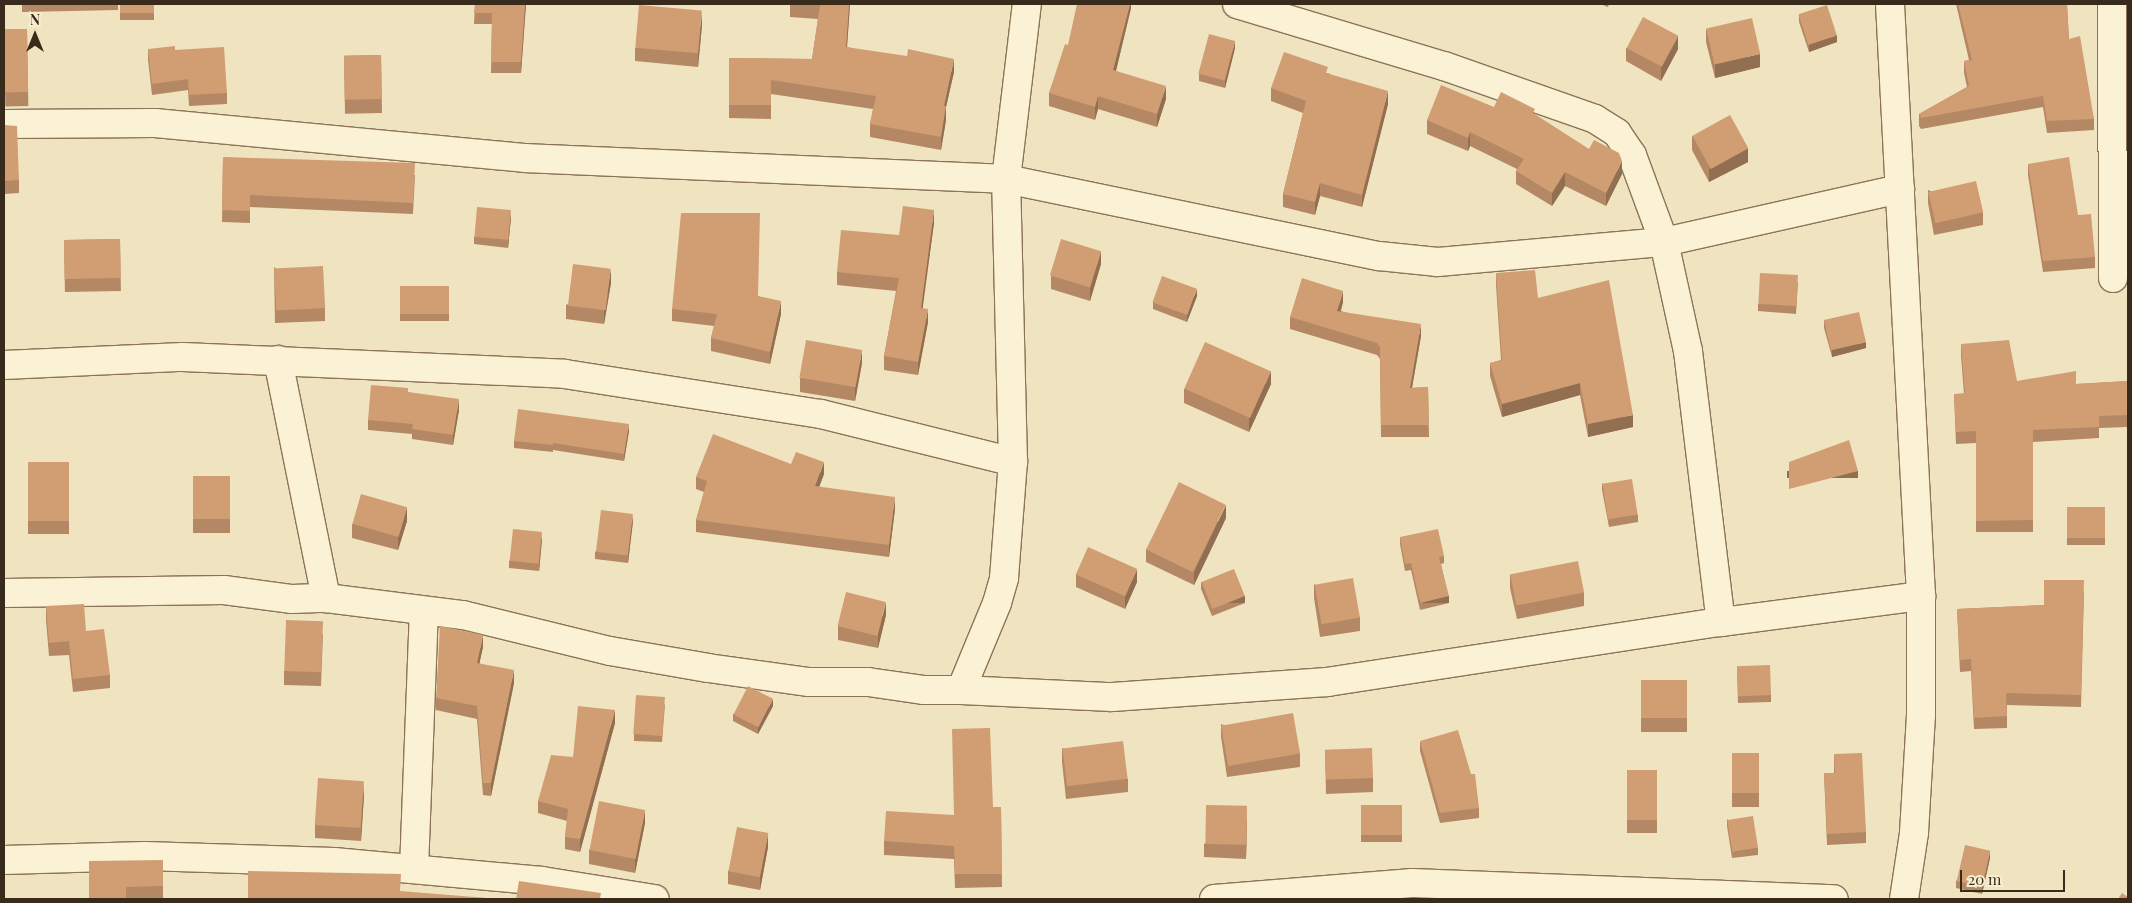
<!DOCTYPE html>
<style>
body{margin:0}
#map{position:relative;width:2132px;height:903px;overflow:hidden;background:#f0e4c0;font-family:"Playfair Display",serif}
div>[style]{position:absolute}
.roads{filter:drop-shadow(1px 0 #8b7457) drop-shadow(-1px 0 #8b7457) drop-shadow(0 1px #8b7457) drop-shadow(0 -1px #8b7457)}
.street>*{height:28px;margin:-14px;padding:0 14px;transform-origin:14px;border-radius:14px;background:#fbf1d4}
.wall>*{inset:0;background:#b48864;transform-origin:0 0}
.shaded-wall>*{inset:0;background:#926f51;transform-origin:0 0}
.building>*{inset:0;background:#d19e74;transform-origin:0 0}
span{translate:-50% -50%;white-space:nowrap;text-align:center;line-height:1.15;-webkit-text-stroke:4.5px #f7eed0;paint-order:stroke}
.frame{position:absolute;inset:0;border:5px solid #392b1c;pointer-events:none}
.north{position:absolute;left:10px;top:10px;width:50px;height:50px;-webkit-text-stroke:4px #f7eed0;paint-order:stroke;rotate:0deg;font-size:14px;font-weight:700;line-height:20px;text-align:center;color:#392b1c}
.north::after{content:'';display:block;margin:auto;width:18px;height:22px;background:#392b1c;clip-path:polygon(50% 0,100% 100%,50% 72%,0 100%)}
.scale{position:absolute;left:1960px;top:870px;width:105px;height:22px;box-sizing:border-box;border:2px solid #392b1c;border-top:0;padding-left:6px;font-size:15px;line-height:18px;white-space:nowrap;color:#392b1c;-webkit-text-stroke:4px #f7eed0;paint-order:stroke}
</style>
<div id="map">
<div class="roads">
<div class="street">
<div style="left:1237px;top:4px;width:216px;rotate:16.7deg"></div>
<div style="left:1444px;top:66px;width:160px;rotate:19.3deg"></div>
<div style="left:1595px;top:119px;width:26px;rotate:32deg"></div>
<div style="left:1617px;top:133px;width:27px;rotate:56deg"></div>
<div style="left:1632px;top:155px;width:93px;rotate:69.8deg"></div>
<div style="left:1664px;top:242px;width:112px;rotate:77.6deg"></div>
<div style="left:1688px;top:351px;width:273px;rotate:83.1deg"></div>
<div style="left:1890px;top:4px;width:593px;rotate:87deg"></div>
<div style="left:1921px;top:596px;width:119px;rotate:90deg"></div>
<div style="left:1921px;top:715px;width:118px;rotate:93.4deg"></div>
<div style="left:1914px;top:833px;width:67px;rotate:98.6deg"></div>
<div style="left:2112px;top:4px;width:274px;rotate:89.8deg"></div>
<div style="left:4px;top:124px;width:151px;rotate:-0.4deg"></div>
<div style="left:155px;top:123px;width:373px;rotate:5.4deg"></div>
<div style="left:526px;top:158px;width:480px;rotate:2.5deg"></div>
<div style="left:1006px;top:179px;width:381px;rotate:11.7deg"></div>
<div style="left:1379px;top:256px;width:59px;rotate:5.8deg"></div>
<div style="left:1438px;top:262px;width:227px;rotate:-5.1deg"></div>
<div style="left:1664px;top:242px;width:242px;rotate:-12.7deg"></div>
<div style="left:278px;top:360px;width:243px;rotate:78.6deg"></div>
<div style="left:4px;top:365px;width:179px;rotate:-2.6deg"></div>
<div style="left:183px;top:357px;width:382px;rotate:2.5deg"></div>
<div style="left:565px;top:374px;width:259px;rotate:8.9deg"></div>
<div style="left:821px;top:414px;width:198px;rotate:14deg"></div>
<div style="left:4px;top:593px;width:220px;rotate:-0.8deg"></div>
<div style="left:224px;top:590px;width:69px;rotate:7.5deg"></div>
<div style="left:292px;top:599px;width:34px;rotate:-2deg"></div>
<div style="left:326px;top:598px;width:138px;rotate:7.1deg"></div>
<div style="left:463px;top:615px;width:151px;rotate:13.8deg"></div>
<div style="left:610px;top:651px;width:99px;rotate:9.8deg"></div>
<div style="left:708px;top:668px;width:102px;rotate:7.9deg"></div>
<div style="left:809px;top:682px;width:59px"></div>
<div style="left:868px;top:682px;width:57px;rotate:8.1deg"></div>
<div style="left:924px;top:690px;width:37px"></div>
<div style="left:961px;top:690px;width:94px;rotate:-67.5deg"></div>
<div style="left:997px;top:603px;width:26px;rotate:-74deg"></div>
<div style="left:1004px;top:578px;width:116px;rotate:-85.6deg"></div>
<div style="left:1013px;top:462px;width:283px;rotate:-91.4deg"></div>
<div style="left:1006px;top:179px;width:176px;rotate:-83.2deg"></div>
<div style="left:961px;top:690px;width:151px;rotate:2.7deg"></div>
<div style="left:1112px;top:697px;width:216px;rotate:-4deg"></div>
<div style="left:1327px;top:682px;width:399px;rotate:-8.7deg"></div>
<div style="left:1721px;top:622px;width:202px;rotate:-7.4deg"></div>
<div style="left:4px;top:860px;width:141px;rotate:-1.6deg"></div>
<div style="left:145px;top:856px;width:189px;rotate:1.8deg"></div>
<div style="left:334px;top:862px;width:209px;rotate:5.2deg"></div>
<div style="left:542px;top:881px;width:114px;rotate:9.1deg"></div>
<div style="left:414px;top:869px;width:257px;rotate:-87.8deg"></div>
<div style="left:1214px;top:899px;width:199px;rotate:-4.6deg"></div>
<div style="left:1412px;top:883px;width:422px;rotate:2.2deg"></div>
</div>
</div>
<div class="wall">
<div style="clip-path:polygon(22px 4px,118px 4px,118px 10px,22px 12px)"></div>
<div style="left:120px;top:4px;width:34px;height:16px"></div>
<div style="clip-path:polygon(475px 4px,526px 4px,521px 73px,491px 73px,492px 24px,474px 24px)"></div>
<div style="clip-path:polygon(790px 4px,850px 4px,847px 47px,954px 72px,946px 107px,946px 120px,941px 150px,870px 137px,870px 124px,873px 109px,771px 94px,771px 119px,729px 118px,729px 58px,812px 59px,818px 19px,790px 17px)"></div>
<div style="clip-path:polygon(1131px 4px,1131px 8px,1116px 71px,1166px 99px,1157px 127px,1098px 109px,1095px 120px,1049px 106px,1049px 93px,1068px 45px)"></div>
<div style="clip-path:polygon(1600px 4px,1609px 4px,1608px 7px)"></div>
<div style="clip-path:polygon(1956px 4px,2067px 4px,2069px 39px,2094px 119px,2094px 130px,2047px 133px,2043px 107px,1921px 129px,1919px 126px,1919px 114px,1967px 87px,1964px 73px,1964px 61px,1969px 60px)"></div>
<div style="clip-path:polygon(1799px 15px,1837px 42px,1809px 52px,1799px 22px)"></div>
<div style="clip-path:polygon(702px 25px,698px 67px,635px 61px,635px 48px)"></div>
<div style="left:27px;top:29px;width:77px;height:23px;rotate:89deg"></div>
<div style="clip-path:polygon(1706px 29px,1760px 67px,1715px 78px,1706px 42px)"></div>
<div style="clip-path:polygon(1235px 48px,1225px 88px,1199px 81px,1199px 74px)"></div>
<div style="clip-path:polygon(1626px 48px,1678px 49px,1661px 81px,1626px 61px)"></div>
<div style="clip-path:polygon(148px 49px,175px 50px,227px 93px,227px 104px,189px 106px,188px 90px,152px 95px,148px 60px)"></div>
<div style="left:381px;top:55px;width:58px;height:37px;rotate:89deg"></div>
<div style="clip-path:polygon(1328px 73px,1388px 104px,1362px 207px,1320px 196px,1315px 215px,1283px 207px,1283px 194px,1303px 113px,1271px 101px,1271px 88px)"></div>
<div style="clip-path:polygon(1494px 107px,1535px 115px,1622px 174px,1606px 206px,1565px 186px,1552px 206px,1516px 184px,1516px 171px,1517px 169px,1470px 146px,1468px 151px,1427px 134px,1427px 120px)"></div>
<div style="clip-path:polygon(4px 125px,19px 180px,19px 193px,4px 194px)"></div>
<div style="clip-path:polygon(1692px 136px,1748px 162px,1709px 182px,1692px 150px)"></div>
<div style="clip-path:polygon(223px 157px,415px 175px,413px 214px,250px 207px,250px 223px,222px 222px)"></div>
<div style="clip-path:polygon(2028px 164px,2078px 215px,2095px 257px,2095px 268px,2043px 272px,2028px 175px)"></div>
<div style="clip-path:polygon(1928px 190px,1983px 212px,1983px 225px,1934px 235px,1928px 203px)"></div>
<div style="clip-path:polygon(511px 217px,508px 248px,474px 244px,474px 237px)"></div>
<div style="clip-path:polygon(934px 223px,922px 308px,928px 322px,918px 375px,884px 370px,884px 356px,896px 291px,837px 285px,837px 272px,899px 235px)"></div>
<div style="left:120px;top:239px;width:52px;height:56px;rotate:89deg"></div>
<div style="clip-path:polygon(1101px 264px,1090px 301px,1051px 289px,1051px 276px)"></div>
<div style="clip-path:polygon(274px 267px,325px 308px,325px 321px,275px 323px)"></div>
<div style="clip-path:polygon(1496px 273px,1538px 298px,1633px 427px,1588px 437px,1580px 395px,1502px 417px,1490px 376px,1490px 363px,1501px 360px,1496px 285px)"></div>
<div style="clip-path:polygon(1798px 282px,1796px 314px,1758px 311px,1758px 304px)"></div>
<div style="clip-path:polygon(611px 283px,604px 324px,566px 319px,566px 305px)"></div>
<div style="left:400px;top:286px;width:49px;height:35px"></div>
<div style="clip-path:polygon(759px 296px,781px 314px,770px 364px,711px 351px,711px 338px,714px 326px,672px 321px,672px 309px)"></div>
<div style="clip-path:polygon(1197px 296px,1187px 322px,1153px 309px,1153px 302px)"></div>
<div style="clip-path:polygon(1343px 302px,1341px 311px,1421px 336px,1412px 388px,1428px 387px,1429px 437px,1381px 437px,1380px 359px,1377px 355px,1290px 329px,1290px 317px)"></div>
<div style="clip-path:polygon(1824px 321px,1866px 348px,1832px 357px,1824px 328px)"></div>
<div style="clip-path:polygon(1961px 344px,2017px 381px,2076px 384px,2128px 381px,2128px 427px,2099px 428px,2099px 438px,2033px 442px,2033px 532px,1976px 532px,1976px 443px,1956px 444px,1954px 394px,1964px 394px,1961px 356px)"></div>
<div style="clip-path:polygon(862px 363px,855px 401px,800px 392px,800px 378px)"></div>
<div style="clip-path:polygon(1271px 384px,1249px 432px,1184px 403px,1184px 389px)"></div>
<div style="clip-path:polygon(408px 392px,459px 410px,453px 445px,412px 439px,412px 434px,368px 430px,368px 420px)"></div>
<div style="clip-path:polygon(629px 431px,624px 461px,553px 450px,553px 452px,514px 448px,514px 441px)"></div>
<div style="left:28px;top:462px;width:41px;height:72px"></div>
<div style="clip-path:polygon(791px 464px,824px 474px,819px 487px,895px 509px,889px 557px,696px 532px,696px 520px,704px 492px,696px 489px,696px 477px)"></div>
<div style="left:193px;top:476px;width:37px;height:57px"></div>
<div style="clip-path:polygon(1602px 483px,1638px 515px,1638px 522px,1609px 527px,1602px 490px)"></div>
<div style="left:2067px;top:507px;width:38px;height:38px"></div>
<div style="clip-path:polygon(1226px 518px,1194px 585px,1146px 562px,1146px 549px)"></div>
<div style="clip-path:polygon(407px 521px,398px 550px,352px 538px,352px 524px)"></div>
<div style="clip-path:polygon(633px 521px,628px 563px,595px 559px,595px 552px)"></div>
<div style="clip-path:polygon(1400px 537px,1444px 556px,1444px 563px,1441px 564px,1449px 603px,1420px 610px,1411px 570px,1405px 571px,1400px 544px)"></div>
<div style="clip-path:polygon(542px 539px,539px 571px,509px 568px,509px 561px)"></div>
<div style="clip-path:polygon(1076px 574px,1137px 582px,1125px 609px,1076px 587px)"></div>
<div style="clip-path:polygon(1510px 575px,1584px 592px,1584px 606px,1517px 619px,1510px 588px)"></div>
<div style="clip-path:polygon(1201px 582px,1245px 603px,1212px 616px,1201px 589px)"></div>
<div style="clip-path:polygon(1314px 584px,1360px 617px,1360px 631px,1320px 637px,1314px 598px)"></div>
<div style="clip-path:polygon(2084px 592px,2081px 707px,2007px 705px,2007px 728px,1974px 729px,1971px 671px,1960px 672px,1957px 609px,2044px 605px)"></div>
<div style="clip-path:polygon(46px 606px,110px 675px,110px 688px,73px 692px,69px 655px,49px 656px,46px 620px)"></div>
<div style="clip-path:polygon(886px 615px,878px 648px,838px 640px,838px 626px)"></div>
<div style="clip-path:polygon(323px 634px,321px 686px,284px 685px,284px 671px)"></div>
<div style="clip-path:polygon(483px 647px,479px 663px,514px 683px,491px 796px,483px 795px,477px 719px,436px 710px,436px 698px)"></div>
<div style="clip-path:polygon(1737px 666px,1771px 695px,1771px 702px,1738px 703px)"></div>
<div style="left:1641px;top:680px;width:46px;height:52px"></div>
<div style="clip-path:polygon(665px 704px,662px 742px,634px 741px,634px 734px)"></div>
<div style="clip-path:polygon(773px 706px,758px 734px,733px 721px,733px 714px)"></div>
<div style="clip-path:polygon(615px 723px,580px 852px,565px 849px,565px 837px,567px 821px,538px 813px,538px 801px,573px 757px)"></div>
<div style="clip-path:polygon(1221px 724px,1300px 753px,1300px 767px,1227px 777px,1221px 737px)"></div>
<div style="clip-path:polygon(1420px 741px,1479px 808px,1479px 818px,1440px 823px,1420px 751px)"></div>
<div style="clip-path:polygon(1062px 748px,1128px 779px,1128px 792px,1066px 799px,1062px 762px)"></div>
<div style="clip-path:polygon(1325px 750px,1373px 778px,1373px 792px,1326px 794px)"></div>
<div style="left:1759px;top:753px;width:54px;height:27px;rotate:90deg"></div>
<div style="clip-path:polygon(1834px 754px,1866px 832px,1866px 843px,1827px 845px,1824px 773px,1834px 773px)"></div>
<div style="clip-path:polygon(4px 763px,5px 774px,5px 781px,4px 781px)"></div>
<div style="left:1627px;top:770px;width:30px;height:63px"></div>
<div style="clip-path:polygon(364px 795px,361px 841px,315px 838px,315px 825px)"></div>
<div style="left:1361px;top:805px;width:41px;height:37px"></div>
<div style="clip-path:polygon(993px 807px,1001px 807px,1002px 887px,955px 888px,954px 859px,884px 855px,884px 841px,953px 815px)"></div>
<div style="clip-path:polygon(1727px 819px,1758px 848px,1758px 855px,1732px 858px,1727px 826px)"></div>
<div style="clip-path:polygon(1247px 820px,1246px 859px,1204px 857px,1204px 844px)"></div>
<div style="clip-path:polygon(645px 823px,635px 873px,589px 864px,589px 850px)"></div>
<div style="clip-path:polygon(768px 847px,760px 890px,728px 884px,728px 871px)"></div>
<div style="clip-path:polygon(1990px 858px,1982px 894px,1956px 888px,1956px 881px)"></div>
<div style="clip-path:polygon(163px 860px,163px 899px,89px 899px)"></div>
</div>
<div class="shaded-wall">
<div style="clip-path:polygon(525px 4px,526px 4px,521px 73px,521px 62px)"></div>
<div style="clip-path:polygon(849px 4px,850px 4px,846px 61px,846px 47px)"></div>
<div style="clip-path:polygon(1130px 4px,1131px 4px,1131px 8px,1113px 83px,1113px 70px)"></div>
<div style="clip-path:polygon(702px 11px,702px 25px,698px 67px,698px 54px)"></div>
<div style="clip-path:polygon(1837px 35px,1837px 42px,1809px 52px,1809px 45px)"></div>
<div style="clip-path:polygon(1678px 36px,1678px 49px,1661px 81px,1661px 67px)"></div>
<div style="clip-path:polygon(1235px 41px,1235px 48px,1225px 88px,1225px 81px)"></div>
<div style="clip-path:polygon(1760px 54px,1760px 67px,1715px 78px,1715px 64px)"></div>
<div style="clip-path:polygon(954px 59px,954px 72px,946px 107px,946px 120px,941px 150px,941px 137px,944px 106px)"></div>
<div style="clip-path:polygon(1166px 86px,1166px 99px,1157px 127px,1157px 114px)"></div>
<div style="clip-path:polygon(1388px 91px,1388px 104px,1362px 207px,1362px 195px)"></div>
<div style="clip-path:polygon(1098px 96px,1098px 109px,1095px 120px,1095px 107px)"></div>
<div style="clip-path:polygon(1470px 132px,1470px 146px,1468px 151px,1468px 138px)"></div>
<div style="clip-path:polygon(1748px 148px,1748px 162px,1709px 182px,1709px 169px)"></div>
<div style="clip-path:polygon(1622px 161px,1622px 174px,1606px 206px,1606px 193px)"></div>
<div style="clip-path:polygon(1565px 172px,1565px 186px,1552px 206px,1552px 193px)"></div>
<div style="clip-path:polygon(1320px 183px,1320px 196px,1315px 215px,1315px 202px)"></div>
<div style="clip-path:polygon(511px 210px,511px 217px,508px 248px,508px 241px)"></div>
<div style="clip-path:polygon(934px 210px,934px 223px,921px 321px,921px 308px)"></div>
<div style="clip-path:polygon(1101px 251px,1101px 264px,1090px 301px,1090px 288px)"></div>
<div style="clip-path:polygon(611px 269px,611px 283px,604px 324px,604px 311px)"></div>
<div style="clip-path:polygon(1197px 289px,1197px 296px,1187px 322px,1187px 315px)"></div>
<div style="clip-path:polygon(1343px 291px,1343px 302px,1337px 323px,1337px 311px)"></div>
<div style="clip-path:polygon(781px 301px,781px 314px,770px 364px,770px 352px)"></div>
<div style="clip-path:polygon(928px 309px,928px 322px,918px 375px,918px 362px)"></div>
<div style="clip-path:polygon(1421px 324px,1421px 336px,1410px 399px,1410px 388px)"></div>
<div style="clip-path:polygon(1866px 342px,1866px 348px,1832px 357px,1832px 350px)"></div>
<div style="clip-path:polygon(862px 350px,862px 363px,855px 401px,855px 388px)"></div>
<div style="clip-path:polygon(1271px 371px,1271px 384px,1249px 432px,1249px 419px)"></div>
<div style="clip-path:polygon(1580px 383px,1580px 395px,1502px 417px,1502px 404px)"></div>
<div style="clip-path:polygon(459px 399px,459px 410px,453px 445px,453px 435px)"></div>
<div style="clip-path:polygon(1633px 415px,1633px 427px,1588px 437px,1588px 424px)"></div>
<div style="clip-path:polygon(629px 424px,629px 431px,624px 461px,624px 454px)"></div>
<div style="clip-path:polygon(824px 462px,824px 474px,815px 498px,815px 486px)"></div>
<div style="left:1858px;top:471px;width:7px;height:71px;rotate:90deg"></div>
<div style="clip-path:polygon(895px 497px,895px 509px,889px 557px,889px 545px)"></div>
<div style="clip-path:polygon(1226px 505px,1226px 518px,1194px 585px,1194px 572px)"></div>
<div style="clip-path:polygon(407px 507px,407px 521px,398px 550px,398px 537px)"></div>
<div style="clip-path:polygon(633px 514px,633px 521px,628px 563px,628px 556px)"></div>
<div style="clip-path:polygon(542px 532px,542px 539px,539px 571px,539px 564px)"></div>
<div style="clip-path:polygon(1137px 569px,1137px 582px,1125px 609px,1125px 596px)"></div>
<div style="left:1245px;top:596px;width:7px;height:35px;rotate:90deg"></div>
<div style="left:1449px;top:596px;width:7px;height:30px;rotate:90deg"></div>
<div style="clip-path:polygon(886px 602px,886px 615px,878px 648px,878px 635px)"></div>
<div style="clip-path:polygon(483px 635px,483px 647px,477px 675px,477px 663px)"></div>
<div style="clip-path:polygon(514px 670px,514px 683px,491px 796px,491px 783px)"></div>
<div style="clip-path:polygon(773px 699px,773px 706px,758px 734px,758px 727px)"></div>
<div style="clip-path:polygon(615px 710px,615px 723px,580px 852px,580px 839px)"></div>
<div style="clip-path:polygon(364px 781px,364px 795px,361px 841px,361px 828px)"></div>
<div style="clip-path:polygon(1247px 806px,1247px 820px,1246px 859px,1246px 846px)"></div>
<div style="clip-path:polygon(645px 810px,645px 823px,635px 873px,635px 860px)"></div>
<div style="clip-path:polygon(768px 833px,768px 847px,760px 890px,760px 877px)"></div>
<div style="clip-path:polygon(1990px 851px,1990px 858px,1982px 894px,1982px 887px)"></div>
</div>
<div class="building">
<div style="left:120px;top:4px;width:34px;height:9px"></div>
<div style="clip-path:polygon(475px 4px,525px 4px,521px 62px,491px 62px,492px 13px,474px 13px)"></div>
<div style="clip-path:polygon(798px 4px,849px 4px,846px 47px,907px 56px,908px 49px,954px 59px,944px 106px,946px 106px,941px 137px,870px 124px,876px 96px,771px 80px,771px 105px,729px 105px,729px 58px,812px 59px,820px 5px)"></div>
<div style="clip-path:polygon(1077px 4px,1130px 4px,1113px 70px,1166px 86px,1157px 114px,1098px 96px,1095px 107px,1049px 93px,1065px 44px,1068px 45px)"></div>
<div style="clip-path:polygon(1958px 4px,2067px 4px,2069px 39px,2080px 36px,2094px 119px,2047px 121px,2043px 96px,1921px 118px,1919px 114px,1969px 86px,1964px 61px,1972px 60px)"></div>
<div style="left:639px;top:5px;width:63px;height:43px;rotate:5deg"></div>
<div style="left:1827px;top:5px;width:32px;height:30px;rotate:72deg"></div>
<div style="left:1643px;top:17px;width:40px;height:35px;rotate:28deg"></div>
<div style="left:1752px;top:18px;width:37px;height:47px;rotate:77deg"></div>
<div style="left:27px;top:29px;width:63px;height:23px;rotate:89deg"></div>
<div style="left:1209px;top:34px;width:27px;height:41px;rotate:15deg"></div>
<div style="clip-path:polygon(175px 46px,175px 50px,224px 47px,227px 93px,189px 95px,188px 79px,152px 84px,148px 49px)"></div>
<div style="clip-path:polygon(1284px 52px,1328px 67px,1326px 73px,1388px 91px,1362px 195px,1320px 183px,1315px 202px,1283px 194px,1306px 101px,1271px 88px)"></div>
<div style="left:381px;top:55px;width:44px;height:37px;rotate:89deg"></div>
<div style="clip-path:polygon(1441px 85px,1494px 107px,1501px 92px,1535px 109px,1533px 113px,1589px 149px,1594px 140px,1619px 153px,1622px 161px,1606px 193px,1565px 172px,1552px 193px,1516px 171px,1524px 159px,1470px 132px,1468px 138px,1427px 120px)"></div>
<div style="left:1730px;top:115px;width:38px;height:43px;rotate:61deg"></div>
<div style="clip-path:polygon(4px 125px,17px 126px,19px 180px,4px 181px)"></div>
<div style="clip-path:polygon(223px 157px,415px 163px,413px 203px,250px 195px,250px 211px,222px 210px)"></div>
<div style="clip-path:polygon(2069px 157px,2078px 215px,2091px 214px,2095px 257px,2043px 261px,2028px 164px)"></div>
<div style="left:1976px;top:181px;width:32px;height:49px;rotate:77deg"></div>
<div style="clip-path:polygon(903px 206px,934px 210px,921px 308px,928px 309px,918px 362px,884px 356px,899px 278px,837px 272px,841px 230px,899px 235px)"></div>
<div style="left:477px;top:207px;width:34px;height:30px;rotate:5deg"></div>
<div style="clip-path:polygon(681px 213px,760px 213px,758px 296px,781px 301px,770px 352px,711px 338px,717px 314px,672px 309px)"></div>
<div style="left:120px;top:239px;width:39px;height:56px;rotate:89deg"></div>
<div style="left:1061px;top:239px;width:42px;height:38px;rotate:17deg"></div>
<div style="left:573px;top:264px;width:38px;height:42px;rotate:7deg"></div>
<div style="left:323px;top:266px;width:42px;height:49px;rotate:87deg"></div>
<div style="clip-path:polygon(1535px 270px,1538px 298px,1609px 280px,1633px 415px,1588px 424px,1580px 383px,1502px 404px,1490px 363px,1502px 360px,1496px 273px)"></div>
<div style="left:1760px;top:273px;width:38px;height:31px;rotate:3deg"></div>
<div style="left:1162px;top:276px;width:37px;height:28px;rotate:20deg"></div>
<div style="clip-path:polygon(1302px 278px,1343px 291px,1337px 311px,1421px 324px,1410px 388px,1428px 387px,1429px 425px,1381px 425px,1380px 347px,1377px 343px,1290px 317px)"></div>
<div style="left:400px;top:286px;width:49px;height:28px"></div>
<div style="left:1859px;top:312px;width:31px;height:36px;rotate:77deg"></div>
<div style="left:806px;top:340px;width:57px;height:38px;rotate:10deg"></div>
<div style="clip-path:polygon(2009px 340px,2017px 381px,2076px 371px,2076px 384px,2128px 381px,2128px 415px,2099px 416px,2099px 427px,2033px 430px,2033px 520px,1976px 521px,1976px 431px,1956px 432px,1954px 394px,1965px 393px,1961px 344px)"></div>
<div style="left:1205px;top:342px;width:72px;height:51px;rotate:24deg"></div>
<div style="clip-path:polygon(371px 385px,408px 388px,408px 392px,459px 399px,453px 435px,412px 429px,413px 424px,368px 420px)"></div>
<div style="clip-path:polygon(518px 409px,629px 424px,624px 454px,553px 443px,553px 445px,514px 441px)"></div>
<div style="clip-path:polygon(713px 434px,791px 464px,796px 452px,824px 462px,815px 486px,895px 497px,889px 545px,696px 520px,707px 481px,696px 477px)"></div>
<div style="clip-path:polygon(1849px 440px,1858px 471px,1789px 489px,1789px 462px)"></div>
<div style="left:28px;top:462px;width:41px;height:59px"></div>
<div style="left:193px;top:476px;width:37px;height:43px"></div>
<div style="left:1632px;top:479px;width:36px;height:30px;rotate:81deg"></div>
<div style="left:1179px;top:482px;width:52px;height:75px;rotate:26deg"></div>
<div style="left:361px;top:494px;width:48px;height:31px;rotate:16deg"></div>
<div style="left:2067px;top:507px;width:38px;height:31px"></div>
<div style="left:601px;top:510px;width:32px;height:42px;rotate:7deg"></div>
<div style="left:513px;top:529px;width:29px;height:32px;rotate:6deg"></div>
<div style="clip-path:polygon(1438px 529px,1444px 556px,1439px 557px,1449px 596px,1420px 603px,1411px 563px,1405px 564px,1400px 537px)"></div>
<div style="left:1088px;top:547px;width:54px;height:30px;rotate:24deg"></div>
<div style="left:1578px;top:561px;width:32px;height:69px;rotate:79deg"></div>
<div style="left:1234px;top:569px;width:29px;height:35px;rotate:68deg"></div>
<div style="left:1353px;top:578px;width:40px;height:39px;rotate:80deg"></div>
<div style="clip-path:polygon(2044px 580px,2084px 580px,2081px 695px,2006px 693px,2007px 716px,1974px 718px,1971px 659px,1960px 660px,1957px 609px,2044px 605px)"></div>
<div style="left:846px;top:592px;width:41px;height:35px;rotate:14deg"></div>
<div style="clip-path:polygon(84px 604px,86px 631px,104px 629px,110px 675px,73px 679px,69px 641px,49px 643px,46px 606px)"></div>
<div style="left:286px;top:620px;width:37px;height:51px;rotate:2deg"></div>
<div style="clip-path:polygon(440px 626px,483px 635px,477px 663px,514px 670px,491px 783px,483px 783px,477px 706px,436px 698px)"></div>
<div style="left:1770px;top:665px;width:30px;height:33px;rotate:88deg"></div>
<div style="left:1641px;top:680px;width:46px;height:38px"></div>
<div style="left:748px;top:686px;width:28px;height:32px;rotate:27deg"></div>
<div style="left:636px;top:695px;width:29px;height:39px;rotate:4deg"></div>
<div style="clip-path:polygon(578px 706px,615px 710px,580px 839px,565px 837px,568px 809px,538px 801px,551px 755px,573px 757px)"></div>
<div style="left:1293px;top:713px;width:41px;height:73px;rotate:80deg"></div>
<div style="clip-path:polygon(990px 728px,993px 807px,1001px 807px,1002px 874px,955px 874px,954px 846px,884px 841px,886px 811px,954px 815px,952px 729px)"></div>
<div style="clip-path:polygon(1458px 730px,1471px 774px,1475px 774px,1479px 808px,1440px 813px,1420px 741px)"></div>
<div style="left:1123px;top:741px;width:38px;height:61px;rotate:83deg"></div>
<div style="left:1372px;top:748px;width:30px;height:47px;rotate:88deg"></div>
<div style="left:1759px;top:753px;width:40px;height:27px;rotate:90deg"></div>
<div style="clip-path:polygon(1862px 753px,1866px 832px,1827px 834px,1824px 773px,1835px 773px,1834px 754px)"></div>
<div style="clip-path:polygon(4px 763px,5px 774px,4px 774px)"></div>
<div style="left:1627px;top:770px;width:30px;height:50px"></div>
<div style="left:318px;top:778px;width:46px;height:47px;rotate:4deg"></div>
<div style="left:599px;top:801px;width:47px;height:50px;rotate:11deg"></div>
<div style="left:1206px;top:805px;width:41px;height:39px;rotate:1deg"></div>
<div style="left:1361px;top:805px;width:41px;height:30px"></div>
<div style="left:1753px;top:816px;width:32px;height:26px;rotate:81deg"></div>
<div style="left:737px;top:827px;width:32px;height:45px;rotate:11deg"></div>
<div style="left:1965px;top:845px;width:26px;height:37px;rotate:13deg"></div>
<div style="clip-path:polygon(163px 860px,163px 886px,126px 887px,126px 899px,89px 899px,89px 861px)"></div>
<div style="clip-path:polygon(248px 871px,401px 874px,400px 891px,487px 898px,487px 899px,248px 899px)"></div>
<div style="clip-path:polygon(519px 881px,601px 893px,600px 899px,516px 899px)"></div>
<div style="clip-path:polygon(2122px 893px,2128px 897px,2128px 899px,2118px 899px)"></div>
</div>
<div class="frame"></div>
<div class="north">N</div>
<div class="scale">20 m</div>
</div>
